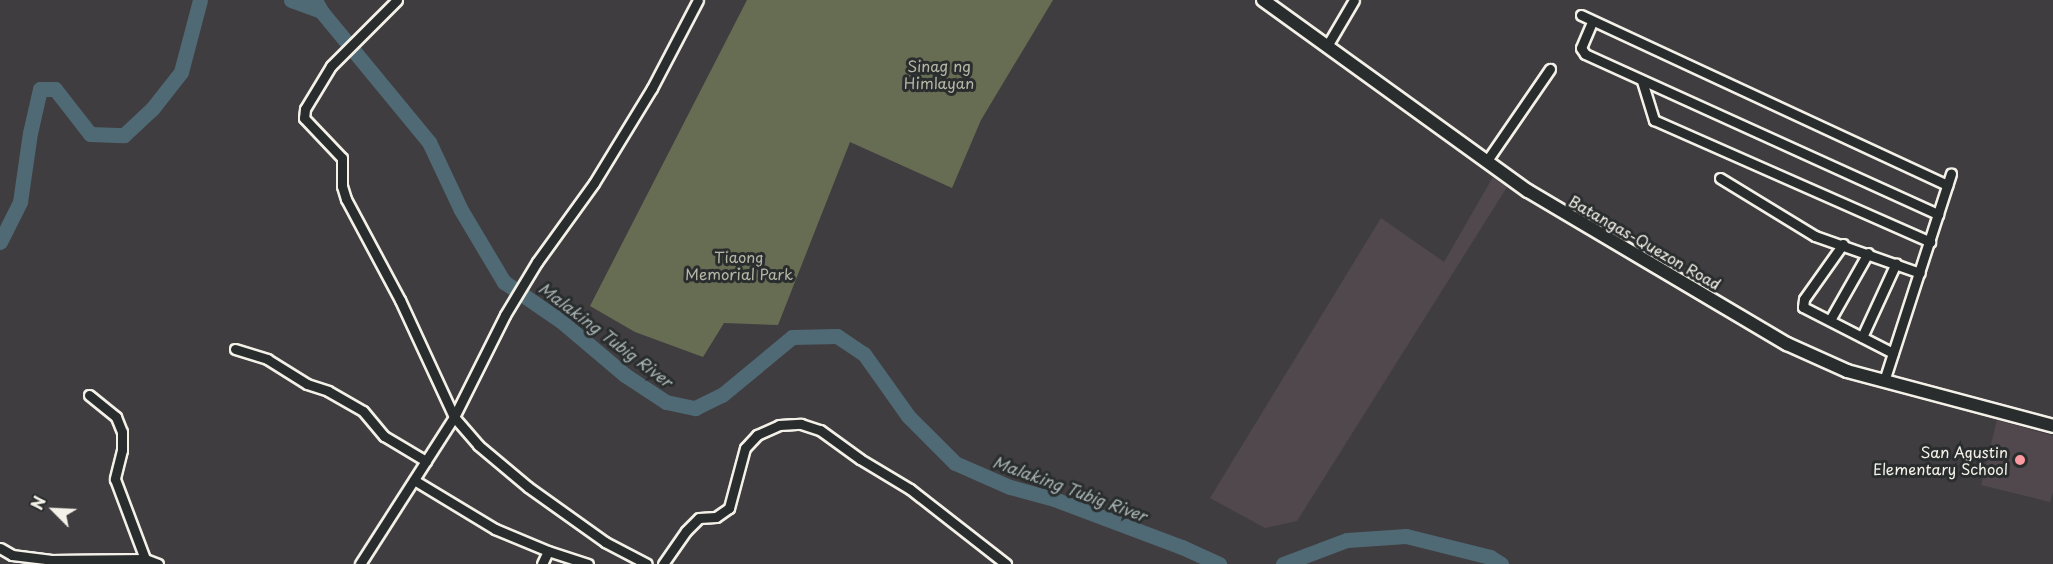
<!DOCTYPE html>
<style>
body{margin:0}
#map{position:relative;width:2053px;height:564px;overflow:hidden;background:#403d40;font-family:"Playpen Sans",sans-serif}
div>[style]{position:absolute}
.built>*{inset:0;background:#50484d}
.green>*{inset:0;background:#676d53}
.river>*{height:15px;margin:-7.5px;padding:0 7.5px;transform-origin:7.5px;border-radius:7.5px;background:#4f6a74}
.roads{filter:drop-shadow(2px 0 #f4f1e8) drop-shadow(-2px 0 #f4f1e8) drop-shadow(0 2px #f4f1e8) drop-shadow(0 -2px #f4f1e8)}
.minor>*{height:9px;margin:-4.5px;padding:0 4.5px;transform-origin:4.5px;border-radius:4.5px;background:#2a2d2e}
.major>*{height:12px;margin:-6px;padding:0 6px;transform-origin:6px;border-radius:6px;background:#2a2d2e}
.dots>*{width:16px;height:16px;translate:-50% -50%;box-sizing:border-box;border:3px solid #2a2d2e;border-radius:50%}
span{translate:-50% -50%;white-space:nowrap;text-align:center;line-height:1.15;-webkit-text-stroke:6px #2a2d2e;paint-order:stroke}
.park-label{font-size:15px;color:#b5b6a5}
.street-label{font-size:15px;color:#f4f1e8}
.poi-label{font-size:15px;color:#f4f1e8}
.right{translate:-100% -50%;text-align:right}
.water-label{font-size:16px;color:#aab4b4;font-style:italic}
.north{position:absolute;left:24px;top:480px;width:60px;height:60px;-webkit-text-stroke:4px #2a2d2e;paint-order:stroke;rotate:294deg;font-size:16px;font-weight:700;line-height:24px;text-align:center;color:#f4f1e8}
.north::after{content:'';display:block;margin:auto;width:21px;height:27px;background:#f4f1e8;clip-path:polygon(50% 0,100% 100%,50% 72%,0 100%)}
</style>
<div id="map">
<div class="built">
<div style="clip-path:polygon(1493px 177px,1507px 187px,1297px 521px,1265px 528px,1210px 498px,1381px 218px,1444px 262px)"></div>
<div style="clip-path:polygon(1997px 420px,2053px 436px,2053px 492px,2050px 502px,1981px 485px)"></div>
</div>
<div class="green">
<div style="clip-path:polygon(747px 0,1053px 0,981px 120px,952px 188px,850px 142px,778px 325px,724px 323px,703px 357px,635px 332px,590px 306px)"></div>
</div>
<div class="river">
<div style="left:291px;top:0;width:32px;rotate:20deg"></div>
<div style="left:315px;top:0;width:13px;rotate:61deg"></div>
<div style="left:321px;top:11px;width:170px;rotate:50.5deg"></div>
<div style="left:429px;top:142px;width:75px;rotate:64.8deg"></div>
<div style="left:461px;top:210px;width:84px;rotate:59.2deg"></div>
<div style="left:504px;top:282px;width:69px;rotate:34.4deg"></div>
<div style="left:561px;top:321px;width:84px;rotate:40.2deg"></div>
<div style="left:625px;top:375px;width:49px;rotate:33.4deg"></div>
<div style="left:666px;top:402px;width:30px;rotate:12deg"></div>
<div style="left:695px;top:408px;width:30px;rotate:-26deg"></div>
<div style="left:722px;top:395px;width:91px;rotate:-39.6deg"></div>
<div style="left:792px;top:337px;width:45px;rotate:-1.3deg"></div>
<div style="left:837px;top:336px;width:32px;rotate:34deg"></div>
<div style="left:864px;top:354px;width:76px;rotate:54.6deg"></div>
<div style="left:908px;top:416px;width:66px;rotate:45deg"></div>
<div style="left:955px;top:463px;width:60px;rotate:23.6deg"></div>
<div style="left:1010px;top:487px;width:46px;rotate:15.3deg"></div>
<div style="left:1054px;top:499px;width:137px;rotate:20.6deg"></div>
<div style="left:1182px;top:547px;width:41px;rotate:24.7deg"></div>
<div style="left:0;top:242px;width:45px;rotate:-63.4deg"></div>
<div style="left:20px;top:202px;width:70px;rotate:-81.8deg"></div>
<div style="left:30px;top:133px;width:45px;rotate:-77.2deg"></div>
<div style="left:40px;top:89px;width:15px"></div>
<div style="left:55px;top:89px;width:57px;rotate:52.1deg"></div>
<div style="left:90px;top:134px;width:34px;rotate:2deg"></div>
<div style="left:124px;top:135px;width:38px;rotate:-43deg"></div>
<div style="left:152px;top:109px;width:47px;rotate:-51.9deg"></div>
<div style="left:181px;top:72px;width:74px;rotate:-75.2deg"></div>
<div style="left:1283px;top:564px;width:68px;rotate:-20.6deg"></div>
<div style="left:1347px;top:540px;width:59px;rotate:-3.9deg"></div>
<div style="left:1406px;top:536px;width:87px;rotate:14deg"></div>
<div style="left:1490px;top:557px;width:13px;rotate:32deg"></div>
</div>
<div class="roads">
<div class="minor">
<div style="left:397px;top:0;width:93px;rotate:135deg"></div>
<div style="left:331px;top:66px;width:50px;rotate:121.2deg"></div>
<div style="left:305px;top:109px;width:9px;rotate:96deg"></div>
<div style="left:304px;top:118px;width:55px;rotate:46.5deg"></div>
<div style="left:342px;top:158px;width:28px;rotate:90deg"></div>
<div style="left:342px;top:186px;width:14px;rotate:73deg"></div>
<div style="left:346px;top:199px;width:115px;rotate:61.9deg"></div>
<div style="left:400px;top:300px;width:129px;rotate:65.2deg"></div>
<div style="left:454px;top:417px;width:37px;rotate:49deg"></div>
<div style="left:478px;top:445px;width:65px;rotate:40deg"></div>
<div style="left:528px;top:487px;width:95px;rotate:35.5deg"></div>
<div style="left:605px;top:542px;width:47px;rotate:27.6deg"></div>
<div style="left:1581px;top:15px;width:404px;rotate:24.9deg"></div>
<div style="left:1592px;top:22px;width:28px;rotate:113deg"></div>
<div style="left:1581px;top:48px;width:7px;rotate:56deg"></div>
<div style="left:1585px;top:54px;width:388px;rotate:24.4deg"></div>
<div style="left:1327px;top:46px;width:53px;rotate:-59.6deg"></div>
<div style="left:1642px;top:81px;width:41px;rotate:72.9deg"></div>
<div style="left:1654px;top:120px;width:302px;rotate:23.8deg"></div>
<div style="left:1486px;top:162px;width:113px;rotate:-55.5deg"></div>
<div style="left:1720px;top:178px;width:111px;rotate:31.4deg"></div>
<div style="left:1815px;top:236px;width:111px;rotate:19.4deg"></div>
<div style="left:1843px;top:244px;width:67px;rotate:125.3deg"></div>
<div style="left:1804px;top:299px;width:8px;rotate:97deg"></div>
<div style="left:1803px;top:307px;width:101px;rotate:27.1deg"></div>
<div style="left:1830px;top:320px;width:77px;rotate:-60.4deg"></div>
<div style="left:1862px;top:337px;width:81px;rotate:-65.3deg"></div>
<div style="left:235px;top:349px;width:34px;rotate:17deg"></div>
<div style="left:267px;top:359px;width:47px;rotate:32deg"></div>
<div style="left:307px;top:384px;width:22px;rotate:18deg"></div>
<div style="left:328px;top:391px;width:40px;rotate:29.7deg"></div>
<div style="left:363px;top:411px;width:33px;rotate:50deg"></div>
<div style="left:384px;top:436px;width:49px;rotate:30.8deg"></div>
<div style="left:1884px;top:381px;width:218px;rotate:-72.1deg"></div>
<div style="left:89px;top:395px;width:35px;rotate:39deg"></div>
<div style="left:116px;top:417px;width:16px;rotate:68deg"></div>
<div style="left:122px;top:432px;width:18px;rotate:90deg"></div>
<div style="left:122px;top:450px;width:30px;rotate:104deg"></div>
<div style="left:115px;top:479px;width:85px;rotate:69.4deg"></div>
<div style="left:414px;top:480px;width:95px;rotate:31.2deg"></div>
<div style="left:495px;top:529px;width:57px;rotate:22.5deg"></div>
<div style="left:548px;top:551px;width:42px;rotate:18deg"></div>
<div style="left:0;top:548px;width:14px;rotate:30deg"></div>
<div style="left:12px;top:555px;width:38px;rotate:7deg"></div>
<div style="left:50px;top:560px;width:95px;rotate:-0.6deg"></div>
<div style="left:145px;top:559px;width:14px;rotate:21deg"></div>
<div style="left:360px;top:564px;width:174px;rotate:-57.4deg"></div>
<div style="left:454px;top:417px;width:114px;rotate:-63.4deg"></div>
<div style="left:505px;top:315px;width:62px;rotate:-58.9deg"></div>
<div style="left:537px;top:262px;width:97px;rotate:-54.2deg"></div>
<div style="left:594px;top:183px;width:111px;rotate:-58.6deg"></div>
<div style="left:652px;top:88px;width:99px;rotate:-62.4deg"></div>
<div style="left:542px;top:564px;width:14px;rotate:-65deg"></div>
<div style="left:663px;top:564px;width:40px;rotate:-55.1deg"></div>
<div style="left:686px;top:531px;width:18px;rotate:-45deg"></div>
<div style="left:699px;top:518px;width:17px;rotate:-3deg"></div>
<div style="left:716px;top:517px;width:16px;rotate:-35deg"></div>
<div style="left:729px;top:508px;width:62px;rotate:-75.1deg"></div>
<div style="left:745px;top:448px;width:18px;rotate:-47deg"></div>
<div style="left:757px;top:435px;width:24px;rotate:-24deg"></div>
<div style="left:779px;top:425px;width:22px;rotate:-3deg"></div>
<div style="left:801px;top:424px;width:20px;rotate:18deg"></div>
<div style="left:820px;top:430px;width:49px;rotate:35.9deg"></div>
<div style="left:860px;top:459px;width:58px;rotate:31deg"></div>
<div style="left:910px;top:489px;width:122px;rotate:38deg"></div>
</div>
<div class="major">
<div style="left:1263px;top:0;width:327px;rotate:35.8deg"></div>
<div style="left:1528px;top:191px;width:301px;rotate:30.6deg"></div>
<div style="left:1787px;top:344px;width:66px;rotate:24.2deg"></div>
<div style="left:1847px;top:371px;width:213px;rotate:14.9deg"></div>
</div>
</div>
<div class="dots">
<div style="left:2020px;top:460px;background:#ff9aa2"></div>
</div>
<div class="park-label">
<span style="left:939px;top:74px">Sinag ng<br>Himlayan</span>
<span style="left:739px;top:265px">Tiaong<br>Memorial Park</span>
</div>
<div class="street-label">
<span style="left:1645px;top:242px;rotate:30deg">Batangas-Quezon Road</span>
</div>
<div class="poi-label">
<span class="right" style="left:2008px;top:460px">San Agustin<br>Elementary School</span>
</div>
<div class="water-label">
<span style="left:606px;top:334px;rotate:37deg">Malaking Tubig River</span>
<span style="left:1070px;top:488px;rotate:20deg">Malaking Tubig River</span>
</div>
<div class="north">N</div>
</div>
